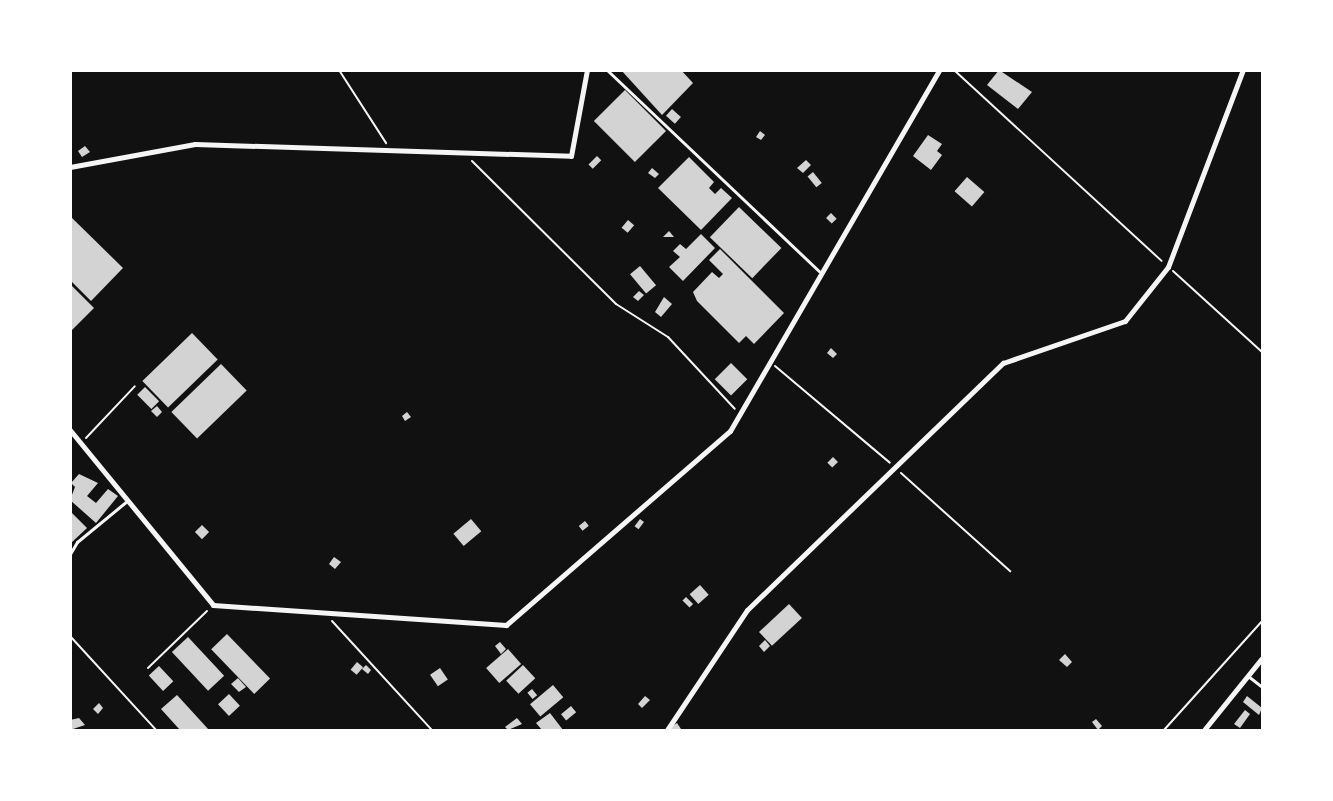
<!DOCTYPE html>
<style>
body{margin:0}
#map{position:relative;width:1333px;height:801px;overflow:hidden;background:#111;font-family:"Noto Sans",sans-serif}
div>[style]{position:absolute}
.building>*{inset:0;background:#d3d3d3;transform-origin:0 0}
.path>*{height:2px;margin:-1px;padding:0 1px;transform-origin:1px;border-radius:1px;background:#f5f5f5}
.service>*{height:3px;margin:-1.5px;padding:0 1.5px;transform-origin:1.5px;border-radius:1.5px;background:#f5f5f5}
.minor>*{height:5px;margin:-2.5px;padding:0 2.5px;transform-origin:2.5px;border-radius:2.5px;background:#f5f5f5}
span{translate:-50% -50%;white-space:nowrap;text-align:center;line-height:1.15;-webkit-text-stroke:5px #fff;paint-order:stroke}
.frame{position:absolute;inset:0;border:72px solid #fff;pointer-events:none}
</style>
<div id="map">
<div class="building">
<div style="clip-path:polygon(621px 70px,681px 70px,693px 83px,662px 115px)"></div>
<div style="clip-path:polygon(999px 70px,1032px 92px,1018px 109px,987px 85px)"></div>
<div style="left:625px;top:90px;width:58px;height:44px;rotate:45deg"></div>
<div style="left:672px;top:109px;width:12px;height:9px;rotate:42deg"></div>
<div style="clip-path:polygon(760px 131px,765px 135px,761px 140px,756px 137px)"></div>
<div style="clip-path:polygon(928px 135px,942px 144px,937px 151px,942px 155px,931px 170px,913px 156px)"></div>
<div style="clip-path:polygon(85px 146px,90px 152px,82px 157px,78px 151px)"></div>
<div style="left:597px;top:156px;width:6px;height:12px;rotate:45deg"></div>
<div style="clip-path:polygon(689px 157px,714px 182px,709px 188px,715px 194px,721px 188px,732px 198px,701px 230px,658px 188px)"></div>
<div style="clip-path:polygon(806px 160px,811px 165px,803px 173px,797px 168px)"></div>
<div style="clip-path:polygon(652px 168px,659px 174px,655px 178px,648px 173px)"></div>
<div style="left:813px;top:172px;width:14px;height:7px;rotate:51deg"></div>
<div style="left:967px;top:177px;width:23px;height:19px;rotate:41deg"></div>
<div style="left:739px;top:207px;width:59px;height:42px;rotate:44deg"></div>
<div style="left:831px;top:213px;width:8px;height:7px;rotate:45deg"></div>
<div style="clip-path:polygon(70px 216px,123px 268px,91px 301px,70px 280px)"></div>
<div style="left:628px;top:220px;width:8px;height:10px;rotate:40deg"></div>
<div style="clip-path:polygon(669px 231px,674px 237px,663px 237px)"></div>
<div style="clip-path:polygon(701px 234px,715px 248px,683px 281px,669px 267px,680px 257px,673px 251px,680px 244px,686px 249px)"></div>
<div style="clip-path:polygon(720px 249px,784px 313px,754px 344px,746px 336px,739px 343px,697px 301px,693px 292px,712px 272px,719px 278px,723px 274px,709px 260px)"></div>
<div style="left:640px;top:266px;width:25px;height:13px;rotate:50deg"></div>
<div style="clip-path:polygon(70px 284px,94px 308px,70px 332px)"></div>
<div style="clip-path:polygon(639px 291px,644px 295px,638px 301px,633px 297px)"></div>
<div style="clip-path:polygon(664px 297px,672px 304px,661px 317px,655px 312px)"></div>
<div style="left:192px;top:333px;width:37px;height:69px;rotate:46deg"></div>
<div style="clip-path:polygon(831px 348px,837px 354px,833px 358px,827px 353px)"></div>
<div style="left:731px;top:363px;width:23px;height:23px;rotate:45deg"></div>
<div style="left:221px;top:364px;width:37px;height:69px;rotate:46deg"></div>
<div style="left:145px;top:387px;width:20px;height:11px;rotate:45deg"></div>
<div style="clip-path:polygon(157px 406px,162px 412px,157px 417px,151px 411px)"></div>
<div style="clip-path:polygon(407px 412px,411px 417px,405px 421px,402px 416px)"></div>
<div style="left:833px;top:457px;width:7px;height:8px;rotate:45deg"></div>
<div style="clip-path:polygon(79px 474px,98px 483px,87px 496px,96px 503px,108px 489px,118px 496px,96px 523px,70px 500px,75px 487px,71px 483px)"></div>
<div style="clip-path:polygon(70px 511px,87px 528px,70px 544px)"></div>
<div style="left:471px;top:519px;width:16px;height:23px;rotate:50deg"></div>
<div style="left:640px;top:519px;width:5px;height:9px;rotate:37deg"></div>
<div style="left:585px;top:521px;width:6px;height:8px;rotate:51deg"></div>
<div style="left:202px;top:525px;width:10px;height:10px;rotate:45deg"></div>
<div style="clip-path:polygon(334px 557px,341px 562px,335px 569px,329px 564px)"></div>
<div style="left:700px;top:585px;width:13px;height:14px;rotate:48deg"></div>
<div style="left:686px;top:597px;width:10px;height:5px;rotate:45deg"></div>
<div style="left:789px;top:604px;width:19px;height:41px;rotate:47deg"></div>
<div style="left:227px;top:634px;width:62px;height:22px;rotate:46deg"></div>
<div style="left:188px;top:637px;width:53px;height:22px;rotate:47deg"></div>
<div style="clip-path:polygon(765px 640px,770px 646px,764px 652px,759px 646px)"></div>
<div style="clip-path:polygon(500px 642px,506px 649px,501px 654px,495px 646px)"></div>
<div style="left:508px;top:649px;width:20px;height:29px;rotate:49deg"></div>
<div style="clip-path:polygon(1065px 654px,1072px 662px,1067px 667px,1059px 660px)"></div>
<div style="left:357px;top:662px;width:8px;height:10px;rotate:40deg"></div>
<div style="clip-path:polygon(366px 665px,371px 670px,368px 674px,362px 669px)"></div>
<div style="left:523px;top:665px;width:18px;height:23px;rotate:47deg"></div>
<div style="left:159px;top:666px;width:21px;height:14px;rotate:47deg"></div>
<div style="left:440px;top:668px;width:14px;height:12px;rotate:56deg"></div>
<div style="clip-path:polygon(238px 678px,246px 687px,239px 692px,231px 684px)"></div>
<div style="left:553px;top:685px;width:16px;height:30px;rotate:50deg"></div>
<div style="left:532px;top:689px;width:8px;height:6px;rotate:50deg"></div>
<div style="left:229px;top:694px;width:16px;height:15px;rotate:47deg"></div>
<div style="clip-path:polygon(177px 695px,209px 730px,180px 730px,161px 709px)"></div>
<div style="clip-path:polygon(645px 696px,650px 700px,642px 708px,638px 704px)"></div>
<div style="clip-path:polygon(1247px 696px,1262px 708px,1259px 715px,1243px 702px)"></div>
<div style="clip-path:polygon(99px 703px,103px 708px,98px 714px,93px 709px)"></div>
<div style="left:571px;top:706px;width:8px;height:13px;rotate:50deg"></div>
<div style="clip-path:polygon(1245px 710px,1250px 714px,1240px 728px,1234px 724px)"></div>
<div style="clip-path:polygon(550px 713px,563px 730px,542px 730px,536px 723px)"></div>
<div style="clip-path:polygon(79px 718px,85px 725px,70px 730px,70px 720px)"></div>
<div style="clip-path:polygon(517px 718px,522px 724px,508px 730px,505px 727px)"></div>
<div style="clip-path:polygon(1096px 719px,1102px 726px,1098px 730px,1092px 722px)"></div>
<div style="clip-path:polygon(677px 723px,681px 729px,670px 730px,669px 728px)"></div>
</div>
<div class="path">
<div style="left:339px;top:70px;width:87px;rotate:57.2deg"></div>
<div style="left:954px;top:70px;width:282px;rotate:42.6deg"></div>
<div style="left:472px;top:161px;width:203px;rotate:44.8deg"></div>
<div style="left:616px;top:304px;width:62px;rotate:32.4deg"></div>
<div style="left:668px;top:337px;width:98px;rotate:47.1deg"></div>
<div style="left:1173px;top:271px;width:120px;rotate:42.3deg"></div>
<div style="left:775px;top:366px;width:150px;rotate:40.1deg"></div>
<div style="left:86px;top:438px;width:71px;rotate:-46.7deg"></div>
<div style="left:901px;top:473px;width:147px;rotate:42deg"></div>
<div style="left:332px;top:621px;width:148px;rotate:47.5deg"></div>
<div style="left:70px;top:636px;width:127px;rotate:47.5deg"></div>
<div style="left:148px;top:668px;width:82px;rotate:-44deg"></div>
<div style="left:1164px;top:730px;width:147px;rotate:-48deg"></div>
</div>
<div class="service">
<div style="left:607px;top:70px;width:292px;rotate:43.5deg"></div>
<div style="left:70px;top:554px;width:14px;rotate:-60deg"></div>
<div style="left:77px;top:542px;width:65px;rotate:-39.4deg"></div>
<div style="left:1248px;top:676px;width:18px;rotate:38deg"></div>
</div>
<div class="minor">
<div style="left:70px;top:167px;width:127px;rotate:-10.4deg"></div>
<div style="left:195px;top:144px;width:376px;rotate:1.8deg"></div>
<div style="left:571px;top:156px;width:87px;rotate:-79.5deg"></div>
<div style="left:70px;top:430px;width:226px;rotate:50.7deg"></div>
<div style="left:213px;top:605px;width:294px;rotate:3.9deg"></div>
<div style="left:506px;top:625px;width:296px;rotate:-40.9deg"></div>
<div style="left:730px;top:431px;width:417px;rotate:-59.9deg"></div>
<div style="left:667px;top:730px;width:144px;rotate:-56.3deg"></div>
<div style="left:747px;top:610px;width:356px;rotate:-44deg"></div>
<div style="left:1003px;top:363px;width:129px;rotate:-19deg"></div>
<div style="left:1125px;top:321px;width:69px;rotate:-51.5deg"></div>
<div style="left:1168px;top:267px;width:211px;rotate:-69.2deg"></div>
<div style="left:1204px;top:730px;width:92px;rotate:-51.1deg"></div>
</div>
<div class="frame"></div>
</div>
